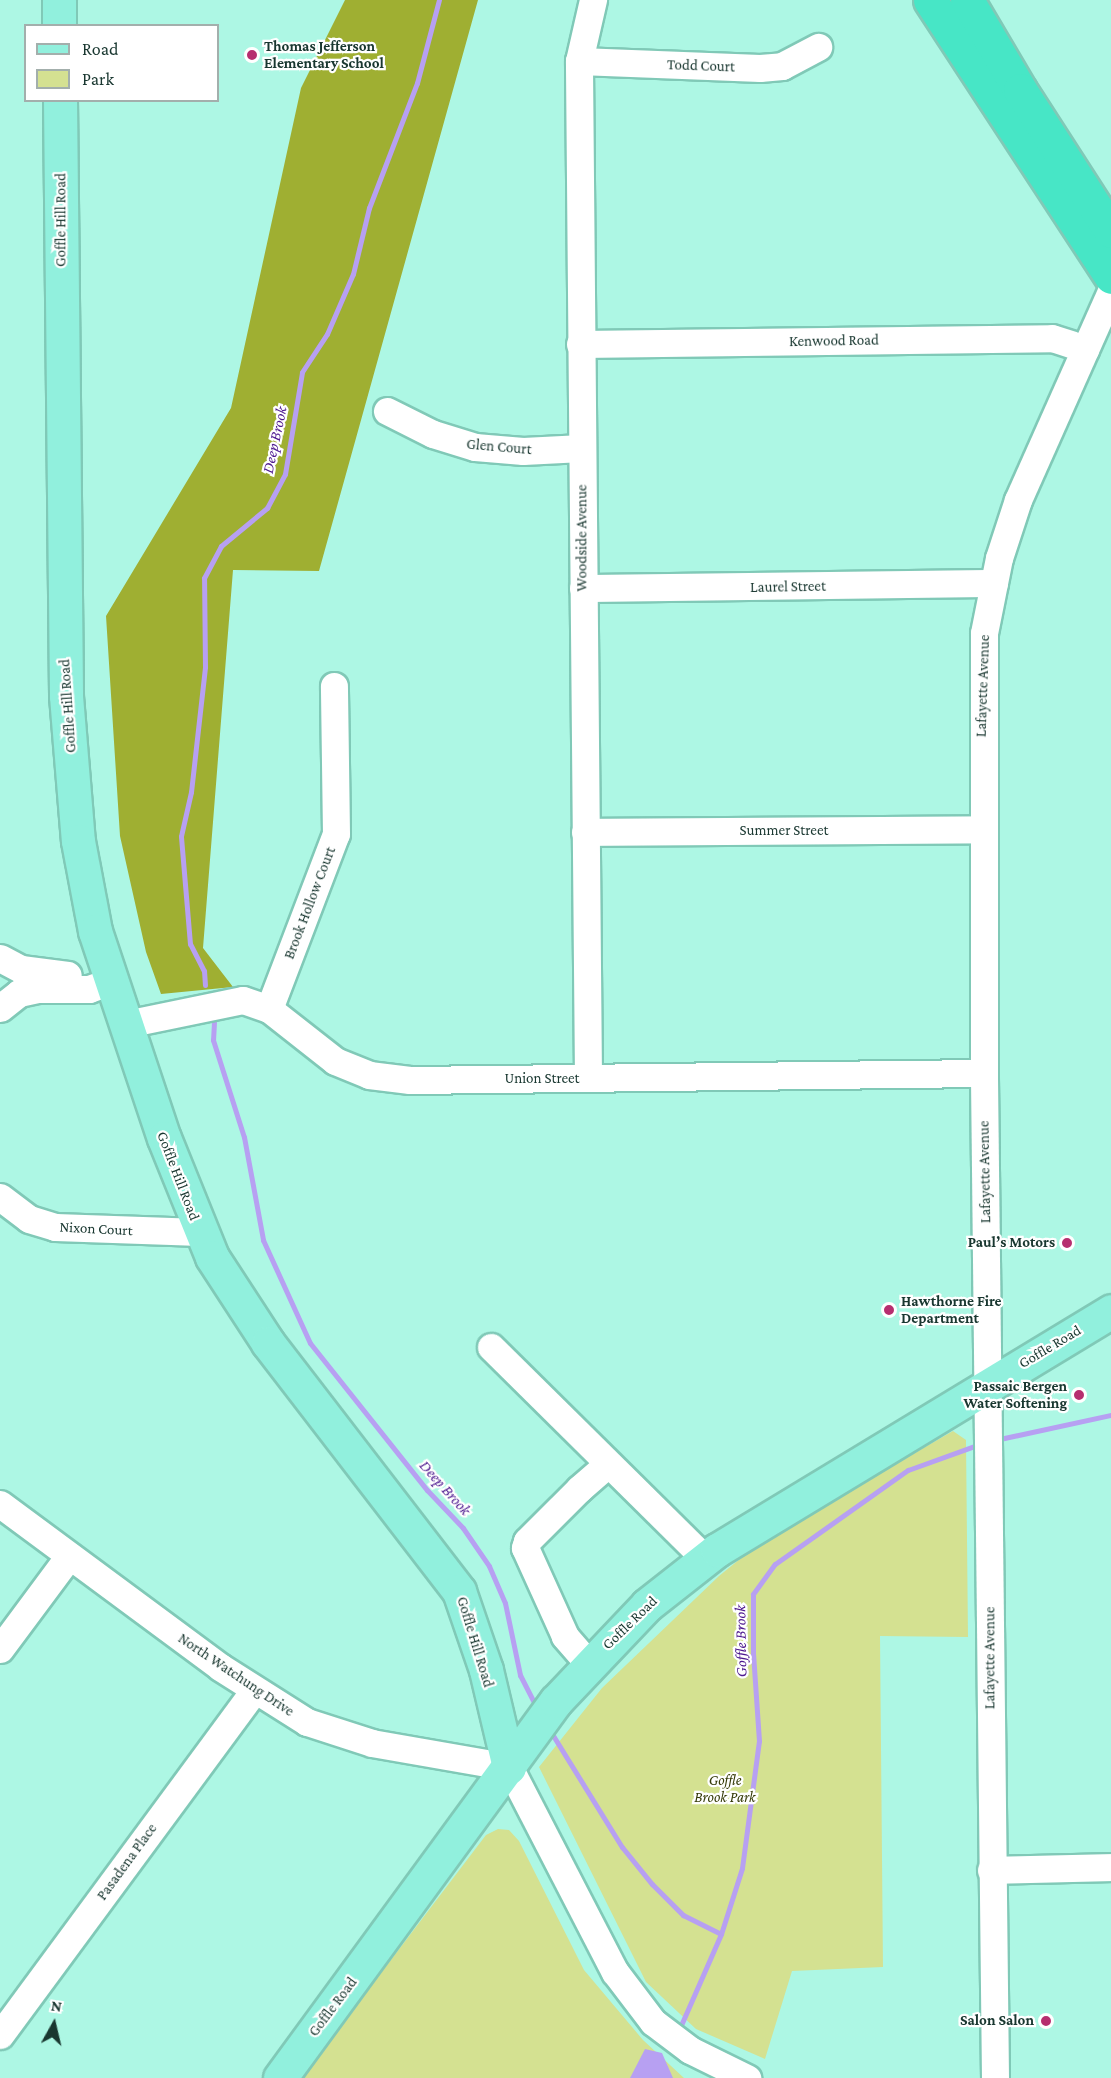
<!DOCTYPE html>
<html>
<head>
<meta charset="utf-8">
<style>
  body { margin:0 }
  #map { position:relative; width:1111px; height:2078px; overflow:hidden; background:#adf7e4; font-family:"Crimson Pro",serif }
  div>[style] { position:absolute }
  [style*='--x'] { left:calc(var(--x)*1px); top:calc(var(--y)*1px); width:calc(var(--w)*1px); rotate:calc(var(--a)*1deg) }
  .green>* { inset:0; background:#d4e191 }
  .forest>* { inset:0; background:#9faf32 }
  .water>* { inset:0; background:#b7a0f2 }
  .stream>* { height:5px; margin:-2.5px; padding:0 2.5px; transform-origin:2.5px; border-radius:2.5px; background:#b7a0f2 }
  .roads { filter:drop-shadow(2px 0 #80c9b7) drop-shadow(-2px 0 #80c9b7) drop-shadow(0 2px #80c9b7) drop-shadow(0 -2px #80c9b7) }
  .minor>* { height:27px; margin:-13.5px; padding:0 13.5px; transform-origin:13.5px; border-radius:13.5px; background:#fff }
  .major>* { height:33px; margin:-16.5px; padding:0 16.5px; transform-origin:16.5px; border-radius:16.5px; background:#91f0dd }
  .highway>* { height:33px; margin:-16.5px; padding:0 16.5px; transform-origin:16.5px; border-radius:16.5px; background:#47e6c6 }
  .dots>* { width:16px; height:16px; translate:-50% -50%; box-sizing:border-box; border:3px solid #fff; border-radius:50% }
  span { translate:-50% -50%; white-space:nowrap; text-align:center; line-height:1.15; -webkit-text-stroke:4.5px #fff; paint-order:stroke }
  .poi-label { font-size:15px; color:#193730; font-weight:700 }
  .left { translate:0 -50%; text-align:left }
  .right { translate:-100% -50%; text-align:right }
  .street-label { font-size:15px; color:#193730 }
  .park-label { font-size:15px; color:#343a07; font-style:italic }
  .water-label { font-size:16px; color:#4e1a90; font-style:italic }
  .legend { position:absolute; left:24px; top:24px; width:195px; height:78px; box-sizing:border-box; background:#fff; border:2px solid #a3afac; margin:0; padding:8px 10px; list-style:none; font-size:18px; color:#193730 }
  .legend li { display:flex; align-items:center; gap:12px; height:30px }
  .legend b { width:30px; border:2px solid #a3afac }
  .north { position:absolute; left:24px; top:1994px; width:60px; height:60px; -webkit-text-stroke:4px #fff; paint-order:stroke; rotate:8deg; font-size:16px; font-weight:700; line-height:24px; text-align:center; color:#193730 }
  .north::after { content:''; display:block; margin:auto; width:21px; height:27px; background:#193730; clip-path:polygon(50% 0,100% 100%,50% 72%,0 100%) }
</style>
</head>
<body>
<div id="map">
  <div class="green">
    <i style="clip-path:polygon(953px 1431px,966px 1440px,968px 1637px,880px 1636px,883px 1967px,792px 1971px,765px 2059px,696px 2029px,646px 1982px,539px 1767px,602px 1688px,719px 1576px,762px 1541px)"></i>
    <i style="clip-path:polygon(498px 1829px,509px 1830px,519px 1841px,584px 1970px,643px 2040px,684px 2078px,301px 2078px,486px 1835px)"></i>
  </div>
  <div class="forest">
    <i style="clip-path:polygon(345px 0,478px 0,319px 571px,233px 570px,203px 948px,233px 987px,161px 994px,146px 952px,120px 836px,106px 616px,231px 408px,301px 88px)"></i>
  </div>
  <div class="water">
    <i style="clip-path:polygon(645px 2049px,662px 2053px,673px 2078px,630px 2078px)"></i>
  </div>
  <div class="stream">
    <i style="--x:205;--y:985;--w:14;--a:-94"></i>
    <i style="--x:204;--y:971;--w:30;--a:-117"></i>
    <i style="--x:190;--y:944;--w:108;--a:-94.8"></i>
    <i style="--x:181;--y:836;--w:45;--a:-77.2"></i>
    <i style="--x:191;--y:792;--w:126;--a:-83.6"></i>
    <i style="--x:205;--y:667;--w:89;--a:-90.6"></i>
    <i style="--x:204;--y:578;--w:36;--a:-62"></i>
    <i style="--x:221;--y:546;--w:60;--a:-39.6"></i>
    <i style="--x:267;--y:508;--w:38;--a:-62"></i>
    <i style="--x:285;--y:474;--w:103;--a:-80.5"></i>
    <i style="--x:302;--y:372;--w:45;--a:-56.7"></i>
    <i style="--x:327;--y:334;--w:65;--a:-66.6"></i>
    <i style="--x:353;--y:274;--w:68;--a:-76.4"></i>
    <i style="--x:369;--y:208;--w:134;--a:-69"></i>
    <i style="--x:417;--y:83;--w:86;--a:-75.2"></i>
    <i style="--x:214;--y:1022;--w:18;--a:93"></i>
    <i style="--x:213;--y:1040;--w:102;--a:72.3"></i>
    <i style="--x:244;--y:1137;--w:105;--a:79.5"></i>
    <i style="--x:263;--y:1240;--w:113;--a:65.5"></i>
    <i style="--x:310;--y:1343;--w:188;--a:51.5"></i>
    <i style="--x:427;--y:1490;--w:52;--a:46.5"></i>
    <i style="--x:463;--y:1528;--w:46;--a:55.6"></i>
    <i style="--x:489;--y:1566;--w:40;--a:66.6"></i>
    <i style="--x:505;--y:1603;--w:74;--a:78.2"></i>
    <i style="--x:520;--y:1675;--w:37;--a:63"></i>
    <i style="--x:995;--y:1440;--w:119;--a:-12.2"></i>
    <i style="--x:549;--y:1729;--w:139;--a:58.3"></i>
    <i style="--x:622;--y:1847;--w:48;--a:51"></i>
    <i style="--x:652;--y:1884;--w:44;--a:45"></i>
    <i style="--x:683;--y:1915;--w:42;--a:26.6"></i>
    <i style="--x:678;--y:2032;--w:107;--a:-66.3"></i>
    <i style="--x:721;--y:1934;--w:69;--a:-72.3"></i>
    <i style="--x:742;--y:1868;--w:128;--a:-82.4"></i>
    <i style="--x:759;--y:1741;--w:87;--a:-93.9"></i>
    <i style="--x:753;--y:1654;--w:60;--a:-90"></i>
    <i style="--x:753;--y:1594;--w:37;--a:-54"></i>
    <i style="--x:775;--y:1564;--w:163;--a:-35.3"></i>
    <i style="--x:908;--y:1470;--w:77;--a:-19.9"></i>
  </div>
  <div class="roads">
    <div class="minor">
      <i style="--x:579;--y:61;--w:181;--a:2.2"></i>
      <i style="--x:760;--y:68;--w:22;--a:-5"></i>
      <i style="--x:782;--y:66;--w:41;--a:-27.8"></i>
      <i style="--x:580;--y:344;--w:472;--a:-0.7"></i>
      <i style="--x:1052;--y:338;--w:35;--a:18"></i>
      <i style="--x:387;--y:411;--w:51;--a:26.6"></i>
      <i style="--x:433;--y:434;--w:44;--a:17.2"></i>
      <i style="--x:475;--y:447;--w:48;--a:4.8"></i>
      <i style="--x:523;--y:451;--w:59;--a:-2.9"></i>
      <i style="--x:583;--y:588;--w:411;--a:-0.7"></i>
      <i style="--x:585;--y:832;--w:398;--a:-0.4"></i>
      <i style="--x:0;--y:958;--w:24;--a:28"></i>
      <i style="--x:21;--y:969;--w:47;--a:7.3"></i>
      <i style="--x:0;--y:1008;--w:24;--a:-38"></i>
      <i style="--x:19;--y:993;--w:19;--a:-12"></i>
      <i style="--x:38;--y:989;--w:51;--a:0"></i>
      <i style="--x:89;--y:989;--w:23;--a:-20"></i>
      <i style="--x:269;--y:1009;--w:187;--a:-69.1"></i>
      <i style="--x:336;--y:834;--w:148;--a:-90.8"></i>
      <i style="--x:126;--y:1024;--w:119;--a:-11.6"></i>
      <i style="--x:243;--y:1000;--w:28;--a:19"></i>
      <i style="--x:269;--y:1009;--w:84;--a:38.2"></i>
      <i style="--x:335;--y:1061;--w:37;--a:22"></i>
      <i style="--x:369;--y:1075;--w:41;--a:7"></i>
      <i style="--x:410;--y:1080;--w:574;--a:-0.7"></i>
      <i style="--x:588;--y:1078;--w:1017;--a:-90.51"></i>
      <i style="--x:579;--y:61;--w:63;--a:-77.1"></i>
      <i style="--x:0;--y:1197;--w:36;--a:37"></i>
      <i style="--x:29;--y:1219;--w:27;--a:17"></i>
      <i style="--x:55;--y:1227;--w:145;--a:2"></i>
      <i style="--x:491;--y:1347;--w:301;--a:44.7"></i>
      <i style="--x:0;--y:1504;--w:274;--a:36.5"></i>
      <i style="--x:220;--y:1667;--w:103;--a:32.3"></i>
      <i style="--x:307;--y:1722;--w:68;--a:17.9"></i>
      <i style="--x:372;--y:1743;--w:139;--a:9.9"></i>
      <i style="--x:509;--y:1767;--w:231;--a:62.7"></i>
      <i style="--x:615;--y:1972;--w:63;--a:52.8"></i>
      <i style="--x:653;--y:2022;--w:46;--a:37.1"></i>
      <i style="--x:690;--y:2050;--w:64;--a:26.2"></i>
      <i style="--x:0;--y:1649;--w:116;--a:-53.4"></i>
      <i style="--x:589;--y:1664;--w:37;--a:-131"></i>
      <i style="--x:565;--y:1636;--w:97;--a:-114.4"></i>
      <i style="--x:525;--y:1548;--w:7;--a:-74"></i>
      <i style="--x:527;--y:1541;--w:74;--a:-45"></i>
      <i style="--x:579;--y:1489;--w:38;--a:-41"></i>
      <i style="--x:991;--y:1870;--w:120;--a:-1.4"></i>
      <i style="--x:0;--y:2035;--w:428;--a:-53.6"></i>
      <i style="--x:995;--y:2078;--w:1005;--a:-90.63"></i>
      <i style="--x:984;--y:1073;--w:440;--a:-90"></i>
      <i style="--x:984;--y:633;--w:76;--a:-78.7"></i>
      <i style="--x:999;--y:558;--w:61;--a:-71.9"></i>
      <i style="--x:1018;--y:500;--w:229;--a:-66"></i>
    </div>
    <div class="major">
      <i style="--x:59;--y:0;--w:26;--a:90"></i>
      <i style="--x:60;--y:100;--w:596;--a:89.42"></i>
      <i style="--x:66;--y:696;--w:145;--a:85.3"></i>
      <i style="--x:78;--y:841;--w:92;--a:79.3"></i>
      <i style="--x:95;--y:931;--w:218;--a:71.6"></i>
      <i style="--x:164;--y:1138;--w:128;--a:68"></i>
      <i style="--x:212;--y:1257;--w:103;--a:56.9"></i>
      <i style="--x:268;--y:1343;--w:313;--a:52.4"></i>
      <i style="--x:459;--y:1591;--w:83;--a:71.1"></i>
      <i style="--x:486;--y:1670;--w:100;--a:76.7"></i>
      <i style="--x:280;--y:2078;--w:467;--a:-53.8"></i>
      <i style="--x:556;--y:1701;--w:132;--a:-46.5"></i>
      <i style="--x:647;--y:1605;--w:89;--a:-38.2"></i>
      <i style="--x:717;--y:1550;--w:461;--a:-31.2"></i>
    </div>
    <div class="highway">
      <i style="--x:930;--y:0;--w:331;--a:56.8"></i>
      <i style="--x:967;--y:0;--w:104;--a:59.5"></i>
      <i style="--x:1020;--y:90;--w:168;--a:57.2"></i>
    </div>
  </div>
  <div class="dots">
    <i style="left:252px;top:55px;background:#b62e6f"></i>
    <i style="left:1067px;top:1243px;background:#b62e6f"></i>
    <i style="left:889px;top:1310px;background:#b62e6f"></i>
    <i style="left:1079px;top:1395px;background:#b62e6f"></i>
    <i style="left:1046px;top:2021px;background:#b62e6f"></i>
  </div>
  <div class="poi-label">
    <span class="left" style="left:264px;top:55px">Thomas Jefferson<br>Elementary School</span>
    <span class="right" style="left:1055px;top:1243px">Paul’s Motors</span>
    <span class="left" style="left:901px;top:1310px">Hawthorne Fire<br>Department</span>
    <span class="right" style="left:1067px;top:1395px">Passaic Bergen<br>Water Softening</span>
    <span class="right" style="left:1034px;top:2021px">Salon Salon</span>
  </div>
  <div class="street-label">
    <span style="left:701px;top:66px;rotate:2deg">Todd Court</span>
    <span style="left:61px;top:220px;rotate:-90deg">Goffle Hill Road</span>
    <span style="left:834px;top:341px;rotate:-1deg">Kenwood Road</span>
    <span style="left:499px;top:447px;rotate:5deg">Glen Court</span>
    <span style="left:582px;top:538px;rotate:-90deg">Woodside Avenue</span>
    <span style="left:788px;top:587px;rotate:-1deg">Laurel Street</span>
    <span style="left:983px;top:686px;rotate:-88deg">Lafayette Avenue</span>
    <span style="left:68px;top:706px;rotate:-94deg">Goffle Hill Road</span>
    <span style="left:784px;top:831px">Summer Street</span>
    <span style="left:310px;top:903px;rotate:-69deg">Brook Hollow Court</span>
    <span style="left:542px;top:1079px">Union Street</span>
    <span style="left:985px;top:1172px;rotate:-91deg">Lafayette Avenue</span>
    <span style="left:178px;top:1176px;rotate:69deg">Goffle Hill Road</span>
    <span style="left:96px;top:1229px;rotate:3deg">Nixon Court</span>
    <span style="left:1050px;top:1347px;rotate:-31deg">Goffle Road</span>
    <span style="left:630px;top:1623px;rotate:-44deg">Goffle Road</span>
    <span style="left:475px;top:1642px;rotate:73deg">Goffle Hill Road</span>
    <span style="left:990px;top:1658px;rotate:-90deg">Lafayette Avenue</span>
    <span style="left:236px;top:1675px;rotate:34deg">North Watchung Drive</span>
    <span style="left:127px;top:1862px;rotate:-54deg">Pasadena Place</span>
    <span style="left:333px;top:2007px;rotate:-53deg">Goffle Road</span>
  </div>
  <div class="park-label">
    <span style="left:725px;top:1789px">Goffle<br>Brook Park</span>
  </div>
  <div class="water-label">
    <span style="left:275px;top:440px;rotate:-78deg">Deep Brook</span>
    <span style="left:445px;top:1488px;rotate:48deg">Deep Brook</span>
    <span style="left:741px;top:1641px;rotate:-91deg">Goffle Brook</span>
  </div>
  <ul class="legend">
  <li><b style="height:8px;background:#91f0dd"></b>Road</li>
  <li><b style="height:16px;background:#d4e191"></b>Park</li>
  </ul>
  <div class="north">N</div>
</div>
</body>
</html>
